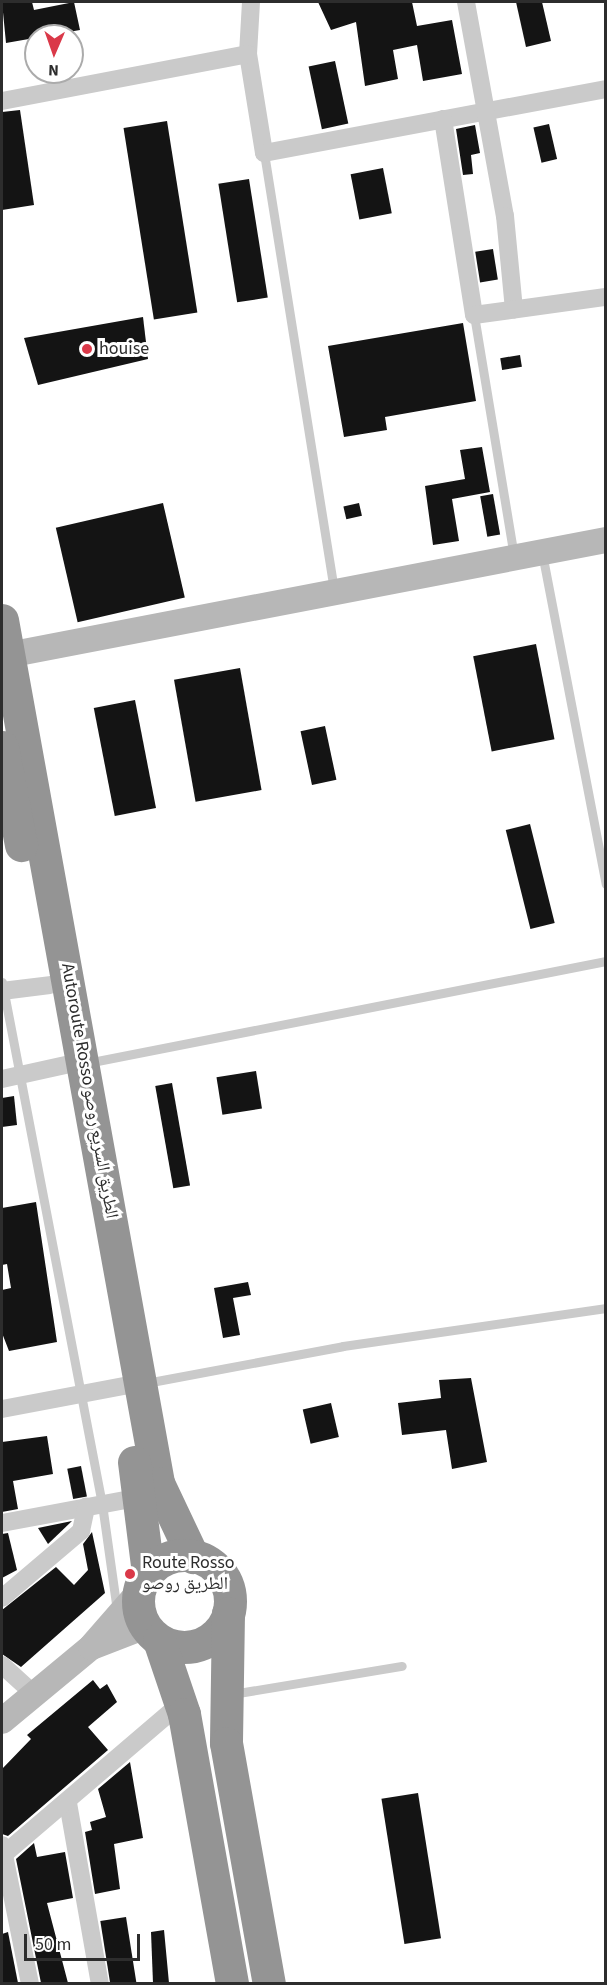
<!DOCTYPE html>
<html>
<head>
<meta charset="utf-8">
<style>
  body { margin:0 }
  #map { position:relative; width:607px; height:1985px; overflow:hidden; background:#fff; font-family:"Source Sans 3","Noto Naskh Arabic",sans-serif }
  div>[style] { position:absolute }
  [style*='--x'] { left:calc(var(--x)*1px); top:calc(var(--y)*1px); width:calc(var(--w)*1px); rotate:calc(var(--a)*1deg) }
  .building>* { inset:0; background:#141414; transform-origin:0 0 }
  .lane>* { height:9px; margin:-4.5px; padding:0 4.5px; transform-origin:4.5px; border-radius:4.5px; background:#cacaca }
  .street>* { height:18px; margin:-9px; padding:0 9px; transform-origin:9px; border-radius:9px; background:#cacaca }
  .secondary>* { height:26px; margin:-13px; padding:0 13px; transform-origin:13px; border-radius:13px; background:#b7b7b7 }
  .highway>* { height:33px; margin:-16.5px; padding:0 16.5px; transform-origin:16.5px; border-radius:16.5px; background:#949494 }
  .highway>.ring { margin:-16.5px; padding:0; box-sizing:content-box; background:none; border:33px solid #949494; border-radius:50% }
  .dots>* { width:16px; height:16px; translate:-50% -50%; box-sizing:border-box; border:3px solid #fff; border-radius:50% }
  span { translate:-50% -50%; white-space:nowrap; text-align:center; line-height:1.15; -webkit-text-stroke:6px #fff; paint-order:stroke }
  .poi-label { font-size:18px; color:#2d2d2d }
  .left { translate:0 -50%; text-align:left }
  .street-label { font-size:18px; color:#2d2d2d }
  .frame { position:absolute; inset:0; border:3px solid #2d2d2d; pointer-events:none }
  .north { position:absolute; left:24px; top:24px; width:60px; height:60px; box-sizing:border-box; background:#fff; border:2px solid #ababab; border-radius:50%; rotate:182deg; font-size:16px; font-weight:700; line-height:24px; text-align:center; color:#2d2d2d }
  .north::after { content:''; display:block; margin:auto; width:21px; height:27px; background:#da3949; clip-path:polygon(50% 0,100% 100%,50% 72%,0 100%) }
  .scale { position:absolute; left:24px; top:1934px; width:116px; height:27px; box-sizing:border-box; border:3px solid #2d2d2d; border-top:0; padding-left:8px; font-size:18px; line-height:21px; white-space:nowrap; color:#2d2d2d; -webkit-text-stroke:4px #fff; paint-order:stroke }
</style>
</head>
<body>
<div id="map">
  <div class="building">
    <i style="clip-path:polygon(2px 2px,32px 2px,34px 10px,74px 2px,80px 30px,6px 43px)"></i>
    <i style="clip-path:polygon(318px 2px,412px 2px,417px 26px,452px 20px,462px 74px,423px 81px,417px 45px,393px 50px,398px 79px,365px 86px,356px 22px,331px 30px)"></i>
    <i style="clip-path:polygon(516px 2px,542px 2px,551px 41px,526px 47px)"></i>
    <i style="left:335px;top:61px;width:64px;height:27px;rotate:78deg"></i>
    <i style="clip-path:polygon(20px 110px,34px 205px,2px 210px,2px 112px)"></i>
    <i style="left:167px;top:121px;width:194px;height:44px;rotate:81deg"></i>
    <i style="left:549px;top:124px;width:36px;height:16px;rotate:77deg"></i>
    <i style="clip-path:polygon(475px 125px,480px 153px,471px 155px,473px 174px,463px 175px,456px 129px)"></i>
    <i style="left:383px;top:168px;width:46px;height:33px;rotate:79deg"></i>
    <i style="left:249px;top:179px;width:120px;height:31px;rotate:81deg"></i>
    <i style="left:493px;top:249px;width:31px;height:18px;rotate:81deg"></i>
    <i style="clip-path:polygon(143px 317px,148px 359px,38px 385px,24px 338px)"></i>
    <i style="clip-path:polygon(463px 323px,476px 401px,385px 417px,387px 430px,344px 437px,328px 346px)"></i>
    <i style="left:520px;top:355px;width:12px;height:20px;rotate:81deg"></i>
    <i style="clip-path:polygon(482px 447px,490px 492px,452px 499px,459px 541px,433px 545px,425px 486px,465px 479px,460px 450px)"></i>
    <i style="left:493px;top:494px;width:41px;height:13px;rotate:80deg"></i>
    <i style="left:163px;top:503px;width:97px;height:110px;rotate:77deg"></i>
    <i style="left:359px;top:503px;width:13px;height:16px;rotate:77deg"></i>
    <i style="left:536px;top:644px;width:97px;height:64px;rotate:79deg"></i>
    <i style="left:240px;top:668px;width:124px;height:67px;rotate:80deg"></i>
    <i style="left:135px;top:700px;width:110px;height:42px;rotate:79deg"></i>
    <i style="left:325px;top:726px;width:55px;height:25px;rotate:78deg"></i>
    <i style="left:530px;top:824px;width:102px;height:25px;rotate:76deg"></i>
    <i style="left:256px;top:1071px;width:38px;height:40px;rotate:81deg"></i>
    <i style="left:172px;top:1083px;width:104px;height:17px;rotate:80deg"></i>
    <i style="clip-path:polygon(14px 1096px,17px 1125px,2px 1127px,2px 1098px)"></i>
    <i style="clip-path:polygon(36px 1202px,57px 1342px,9px 1351px,2px 1333px,2px 1290px,11px 1288px,7px 1264px,2px 1265px,2px 1208px)"></i>
    <i style="clip-path:polygon(248px 1282px,251px 1295px,233px 1298px,240px 1335px,223px 1338px,214px 1288px)"></i>
    <i style="clip-path:polygon(471px 1378px,487px 1462px,452px 1469px,446px 1430px,402px 1435px,398px 1403px,441px 1398px,439px 1380px)"></i>
    <i style="left:331px;top:1403px;width:35px;height:29px;rotate:77deg"></i>
    <i style="clip-path:polygon(47px 1436px,53px 1474px,13px 1481px,18px 1509px,2px 1512px,2px 1442px)"></i>
    <i style="left:81px;top:1466px;width:31px;height:14px;rotate:79deg"></i>
    <i style="clip-path:polygon(72px 1521px,48px 1544px,38px 1528px)"></i>
    <i style="clip-path:polygon(92px 1532px,105px 1593px,21px 1667px,2px 1654px,2px 1610px,56px 1567px,74px 1585px,88px 1570px,83px 1544px)"></i>
    <i style="clip-path:polygon(8px 1533px,17px 1570px,2px 1578px,2px 1534px)"></i>
    <i style="clip-path:polygon(93px 1680px,100px 1689px,107px 1684px,117px 1702px,88px 1727px,108px 1750px,8px 1836px,2px 1834px,2px 1769px,31px 1739px,27px 1735px)"></i>
    <i style="clip-path:polygon(130px 1762px,143px 1838px,114px 1844px,120px 1889px,95px 1894px,85px 1832px,92px 1830px,90px 1822px,106px 1817px,98px 1789px)"></i>
    <i style="left:418px;top:1793px;width:147px;height:37px;rotate:81deg"></i>
    <i style="clip-path:polygon(34px 1843px,37px 1857px,65px 1852px,73px 1898px,47px 1903px,68px 1983px,41px 1983px,16px 1859px)"></i>
    <i style="left:126px;top:1917px;width:67px;height:26px;rotate:81deg"></i>
    <i style="clip-path:polygon(164px 1930px,169px 1983px,153px 1983px,151px 1932px)"></i>
    <i style="clip-path:polygon(8px 1932px,18px 1983px,2px 1983px,2px 1934px)"></i>
  </div>
  <div class="lane">
    <i style="--x:264;--y:153;--w:443;--a:80.9"></i>
    <i style="--x:474;--y:315;--w:244;--a:80.6"></i>
    <i style="--x:542;--y:553;--w:337;--a:79.1"></i>
    <i style="--x:2;--y:982;--w:531;--a:79.16"></i>
    <i style="--x:102;--y:1504;--w:108;--a:82"></i>
    <i style="--x:87;--y:1063;--w:529;--a:-11.12"></i>
    <i style="--x:146;--y:1383;--w:200;--a:-10.6"></i>
    <i style="--x:343;--y:1346;--w:266;--a:-8.2"></i>
    <i style="--x:232;--y:1694;--w:172;--a:-9.4"></i>
  </div>
  <div class="street">
    <i style="--x:251;--y:2;--w:52;--a:93.3"></i>
    <i style="--x:248;--y:54;--w:100;--a:80.8"></i>
    <i style="--x:264;--y:153;--w:348;--a:-10.6"></i>
    <i style="--x:466;--y:2;--w:218;--a:79.7"></i>
    <i style="--x:505;--y:216;--w:94;--a:84.5"></i>
    <i style="--x:2;--y:101;--w:250;--a:-10.8"></i>
    <i style="--x:443;--y:119;--w:198;--a:81"></i>
    <i style="--x:474;--y:315;--w:133;--a:-7.8"></i>
    <i style="--x:2;--y:991;--w:48;--a:-7.1"></i>
    <i style="--x:2;--y:1079;--w:65;--a:-12.5"></i>
    <i style="--x:2;--y:1409;--w:140;--a:-10.7"></i>
    <i style="--x:2;--y:1523;--w:141;--a:-10.6"></i>
    <i style="--x:2;--y:1598;--w:104;--a:-40.3"></i>
    <i style="--x:81;--y:1531;--w:25;--a:-78"></i>
    <i style="--x:2;--y:1665;--w:43;--a:42.2"></i>
    <i style="--x:68;--y:1803;--w:184;--a:80"></i>
    <i style="--x:2;--y:1845;--w:142;--a:78.6"></i>
    <i style="--x:2;--y:1856;--w:235;--a:-40.5"></i>
  </div>
  <div class="secondary">
    <i style="--x:8;--y:655;--w:609;--a:-10.89"></i>
    <i style="--x:94;--y:1646;--w:56;--a:-21"></i>
    <i style="--x:2;--y:1721;--w:116;--a:-39.7"></i>
    <i style="--x:91;--y:1647;--w:73;--a:-48.9"></i>
  </div>
  <div class="highway">
    <i style="--x:2;--y:620;--w:877;--a:79.75"></i>
    <i style="--x:158;--y:1483;--w:82;--a:64.7"></i>
    <i style="--x:2;--y:747;--w:100;--a:79"></i>
    <i style="--x:134;--y:1462;--w:112;--a:82.8"></i>
    <i class="ring" style="left:138px;top:1555px;width:59px;height:59px"></i>
    <i style="--x:228;--y:1613;--w:130;--a:90.9"></i>
    <i style="--x:226;--y:1743;--w:245;--a:79.9"></i>
    <i style="--x:159;--y:1640;--w:78;--a:71.3"></i>
    <i style="--x:184;--y:1714;--w:274;--a:79.9"></i>
  </div>
  <div class="dots">
    <i style="left:87px;top:349px;background:#da3949"></i>
    <i style="left:130px;top:1574px;background:#da3949"></i>
  </div>
  <div class="poi-label">
    <span class="left" style="left:99px;top:349px">houise</span>
    <span class="left" style="left:142px;top:1574px">Route Rosso<br>الطريق روصو</span>
  </div>
  <div class="street-label">
    <span style="left:89px;top:1091px;rotate:80deg">Autoroute Rosso الطريق السريع روصو</span>
  </div>
  <div class="frame"></div>
  <div class="north">N</div>
  <div class="scale">50 m</div>
</div>
</body>
</html>
